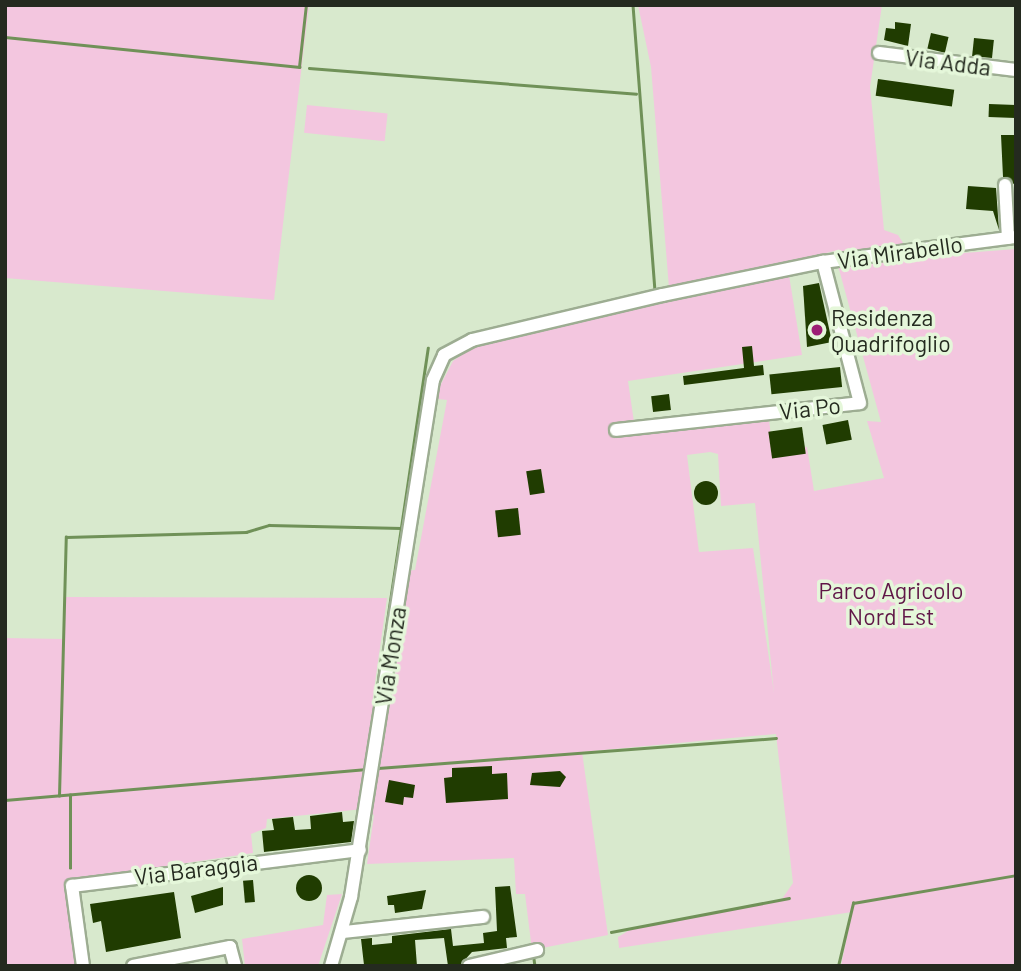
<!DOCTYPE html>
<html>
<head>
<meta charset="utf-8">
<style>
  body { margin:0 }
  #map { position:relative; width:1021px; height:971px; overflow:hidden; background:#d8e9cd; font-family:Barlow,sans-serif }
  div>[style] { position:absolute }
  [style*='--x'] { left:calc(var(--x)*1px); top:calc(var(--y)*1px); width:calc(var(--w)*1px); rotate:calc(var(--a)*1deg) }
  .green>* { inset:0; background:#f3c6df; transform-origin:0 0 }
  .stream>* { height:2.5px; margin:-1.25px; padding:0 1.25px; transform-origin:1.25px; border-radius:1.25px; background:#709158 }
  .building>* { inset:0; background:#203c01; transform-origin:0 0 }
  .round { border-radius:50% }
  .roads { filter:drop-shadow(2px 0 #9dad92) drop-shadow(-2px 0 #9dad92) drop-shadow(0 2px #9dad92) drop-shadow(0 -2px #9dad92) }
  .minor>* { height:12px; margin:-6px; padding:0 6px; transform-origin:6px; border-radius:6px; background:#fff }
  .dots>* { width:19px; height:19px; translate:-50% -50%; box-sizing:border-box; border:4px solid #e5f7da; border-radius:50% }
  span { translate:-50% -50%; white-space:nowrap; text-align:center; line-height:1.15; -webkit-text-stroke:7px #e5f7da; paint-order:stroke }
  .street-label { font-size:23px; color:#242a1f }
  .poi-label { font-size:23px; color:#242a1f }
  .left { translate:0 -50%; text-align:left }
  .park-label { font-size:23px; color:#601647 }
  .frame { position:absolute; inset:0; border:7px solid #242a1f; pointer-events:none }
</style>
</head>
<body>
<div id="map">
  <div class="green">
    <i style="clip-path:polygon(5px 5px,309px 5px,274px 300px,5px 278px)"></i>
    <i style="clip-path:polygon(evenodd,638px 5px,882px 5px,870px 87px,884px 230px,898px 235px,912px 257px,1016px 249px,1016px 966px,841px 966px,852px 912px,619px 948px,618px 937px,633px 928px,782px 899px,793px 883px,776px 734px,582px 752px,608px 935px,532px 950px,525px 894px,516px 894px,514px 858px,367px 864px,374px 815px,363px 809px,267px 819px,266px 828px,251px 834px,253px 853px,66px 881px,80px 966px,5px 966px,5px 638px,63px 639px,66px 597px,387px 598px,372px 704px,379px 704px,405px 571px,415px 570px,447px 400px,438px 399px,440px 386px,453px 361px,476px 345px,670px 300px,651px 67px,638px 5px,834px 251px,881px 422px,867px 421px,884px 478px,814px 491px,807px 447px,773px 452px,768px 412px,635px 429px,628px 381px,802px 355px,787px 263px,834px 251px,638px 5px,710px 452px,718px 454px,721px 506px,755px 503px,774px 693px,753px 548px,699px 552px,687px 455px,710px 452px)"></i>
    <i style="left:307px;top:105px;width:81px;height:28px;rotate:6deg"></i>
    <i style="clip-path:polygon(342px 894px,318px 966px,245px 966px,242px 939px,323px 925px,327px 895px)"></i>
  </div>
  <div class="stream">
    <i style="--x:633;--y:5;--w:286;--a:85.6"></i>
    <i style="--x:5;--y:37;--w:296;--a:5.8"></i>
    <i style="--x:299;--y:67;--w:62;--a:-83.6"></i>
    <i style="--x:309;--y:68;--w:328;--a:4.5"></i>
    <i style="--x:384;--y:641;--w:296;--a:-81.5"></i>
    <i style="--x:372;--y:727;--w:71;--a:-82.7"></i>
    <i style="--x:378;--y:768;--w:399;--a:-4.3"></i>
    <i style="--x:59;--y:796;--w:259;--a:-88.5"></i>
    <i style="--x:66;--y:537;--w:180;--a:-1.6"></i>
    <i style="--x:246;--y:532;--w:24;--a:-17"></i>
    <i style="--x:269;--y:525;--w:132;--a:1.3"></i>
    <i style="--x:5;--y:800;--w:363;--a:-4.9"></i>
    <i style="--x:70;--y:868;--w:73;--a:-90"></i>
    <i style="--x:611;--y:932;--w:181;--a:-10.8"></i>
    <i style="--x:534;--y:959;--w:7;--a:82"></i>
    <i style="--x:838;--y:966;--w:65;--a:-76.6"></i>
    <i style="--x:853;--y:903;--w:165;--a:-9.7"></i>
  </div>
  <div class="building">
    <i style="clip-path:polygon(895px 22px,911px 24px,908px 46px,884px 40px,886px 28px,895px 29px)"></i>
    <i style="left:931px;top:33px;width:18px;height:16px;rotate:13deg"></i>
    <i style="left:974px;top:38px;width:20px;height:18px;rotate:6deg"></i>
    <i style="left:878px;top:79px;width:77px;height:17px;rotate:8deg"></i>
    <i style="left:989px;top:104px;width:27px;height:13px;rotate:2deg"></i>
    <i style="clip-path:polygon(1001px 135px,1016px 135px,1016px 219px,1014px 184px,1003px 177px)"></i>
    <i style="clip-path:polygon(968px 186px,996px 188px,999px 230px,993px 211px,966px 209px)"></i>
    <i style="clip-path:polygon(819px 283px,832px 342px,807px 347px,803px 286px)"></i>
    <i style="clip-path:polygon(752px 346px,754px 366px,763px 365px,764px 375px,684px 385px,683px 376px,744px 368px,742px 347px)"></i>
    <i style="left:840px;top:367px;width:20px;height:71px;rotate:84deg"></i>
    <i style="left:669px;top:394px;width:16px;height:18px;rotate:83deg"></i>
    <i style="left:848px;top:420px;width:20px;height:26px;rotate:79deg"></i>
    <i style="left:802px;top:427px;width:27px;height:34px;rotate:82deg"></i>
    <i style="left:541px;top:469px;width:24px;height:15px;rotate:81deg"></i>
    <i class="round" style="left:694px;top:481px;width:24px;height:24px"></i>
    <i style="left:518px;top:508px;width:27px;height:23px;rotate:84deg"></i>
    <i style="clip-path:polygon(492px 766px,492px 774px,507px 773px,508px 799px,446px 803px,444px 778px,452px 777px,452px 768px)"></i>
    <i style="clip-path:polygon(560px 771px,566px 777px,560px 787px,530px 785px,532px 773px)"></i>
    <i style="clip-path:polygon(389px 780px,415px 785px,413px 798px,404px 797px,403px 805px,385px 802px)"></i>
    <i style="clip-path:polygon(342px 812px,343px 822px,354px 821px,351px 842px,264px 852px,262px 831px,274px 830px,272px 819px,293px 817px,295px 830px,311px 829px,310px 816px)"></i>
    <i class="round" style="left:296px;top:875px;width:26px;height:26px"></i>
    <i style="left:253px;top:880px;width:22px;height:10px;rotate:85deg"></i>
    <i style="clip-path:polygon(510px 886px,517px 937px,506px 938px,507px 948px,472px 952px,460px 965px,448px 966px,444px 938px,415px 940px,417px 966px,364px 965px,361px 939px,372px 938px,372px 945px,392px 943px,392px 936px,451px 929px,453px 946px,484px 943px,483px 933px,497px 931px,495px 887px)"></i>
    <i style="clip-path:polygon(223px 887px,223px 905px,195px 913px,191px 896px)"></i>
    <i style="clip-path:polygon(426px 890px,422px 909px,395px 913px,394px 905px,388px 905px,387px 896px)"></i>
    <i style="clip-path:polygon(174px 892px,181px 938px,106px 952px,101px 921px,93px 923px,90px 904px)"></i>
  </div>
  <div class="roads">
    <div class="minor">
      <i style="--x:879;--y:53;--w:138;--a:7.1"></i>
      <i style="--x:1005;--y:185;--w:53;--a:86.8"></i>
      <i style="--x:616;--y:430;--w:245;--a:-6.3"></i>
      <i style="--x:860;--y:403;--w:146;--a:-104.7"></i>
      <i style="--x:344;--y:932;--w:140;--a:-6.2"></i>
      <i style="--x:83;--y:966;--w:81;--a:-97.8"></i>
      <i style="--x:72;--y:886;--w:290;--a:-7.1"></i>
      <i style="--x:133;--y:966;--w:99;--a:-11.1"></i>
      <i style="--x:230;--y:947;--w:20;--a:75"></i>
      <i style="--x:331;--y:966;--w:72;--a:-73.8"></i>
      <i style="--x:351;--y:897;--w:523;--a:-80.99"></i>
      <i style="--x:433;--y:380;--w:27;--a:-66"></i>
      <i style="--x:444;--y:355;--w:32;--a:-28"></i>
      <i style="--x:472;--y:340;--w:196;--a:-13.3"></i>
      <i style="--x:663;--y:295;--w:163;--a:-11.7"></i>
      <i style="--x:823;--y:262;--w:195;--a:-7.4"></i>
      <i style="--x:469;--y:966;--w:70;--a:-13.2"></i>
    </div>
  </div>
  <div class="dots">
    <i style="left:817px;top:330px;background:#9c1e74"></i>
  </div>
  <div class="street-label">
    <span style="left:948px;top:62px;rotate:7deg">Via Adda</span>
    <span style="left:900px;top:252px;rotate:-8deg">Via Mirabello</span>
    <span style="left:810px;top:408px;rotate:-6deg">Via Po</span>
    <span style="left:390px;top:656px;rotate:-81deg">Via Monza</span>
    <span style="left:196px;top:869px;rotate:-7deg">Via Baraggia</span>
  </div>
  <div class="poi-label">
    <span class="left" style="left:831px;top:330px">Residenza<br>Quadrifoglio</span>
  </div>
  <div class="park-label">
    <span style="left:891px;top:603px">Parco Agricolo<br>Nord Est</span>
  </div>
  <div class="frame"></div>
</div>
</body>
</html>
